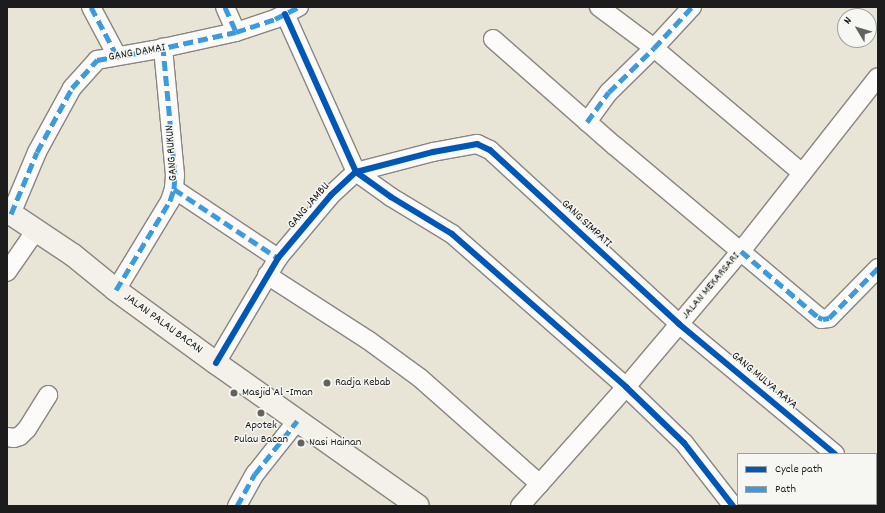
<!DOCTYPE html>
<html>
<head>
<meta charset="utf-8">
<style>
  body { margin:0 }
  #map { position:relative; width:885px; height:513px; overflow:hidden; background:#e8e4d6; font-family:Dekko,sans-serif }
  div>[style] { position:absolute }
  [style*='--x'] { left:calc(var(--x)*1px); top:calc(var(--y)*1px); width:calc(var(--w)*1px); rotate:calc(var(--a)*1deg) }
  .roads { filter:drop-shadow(1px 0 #888680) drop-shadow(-1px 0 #888680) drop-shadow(0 1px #888680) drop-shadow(0 -1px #888680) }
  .street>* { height:18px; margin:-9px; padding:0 9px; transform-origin:9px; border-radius:9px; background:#fcfbf9 }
  .secondary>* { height:22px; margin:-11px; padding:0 11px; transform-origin:11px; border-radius:11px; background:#f4f1ea }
  .quiet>* { height:5px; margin-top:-2.5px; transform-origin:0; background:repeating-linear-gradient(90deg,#3c9bdf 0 10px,transparent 0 15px) }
  .cycleway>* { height:6px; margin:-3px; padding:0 3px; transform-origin:3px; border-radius:3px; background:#0057b8 }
  .dots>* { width:11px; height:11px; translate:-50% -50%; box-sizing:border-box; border:2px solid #f6f6f2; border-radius:50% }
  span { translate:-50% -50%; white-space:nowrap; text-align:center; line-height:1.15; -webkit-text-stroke:3px #f6f6f2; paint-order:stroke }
  .street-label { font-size:12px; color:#1c1c1c }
  .poi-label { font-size:12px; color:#1c1c1c }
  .left { translate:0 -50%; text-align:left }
  .frame { position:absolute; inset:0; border:8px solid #1c1c1c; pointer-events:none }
  .legend { position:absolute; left:737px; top:453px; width:140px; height:52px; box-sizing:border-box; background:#f6f6f2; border:1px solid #9f9f9c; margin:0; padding:5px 7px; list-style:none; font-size:12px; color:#1c1c1c }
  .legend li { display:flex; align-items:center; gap:8px; height:20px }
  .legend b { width:20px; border:1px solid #9f9f9c }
  .north { position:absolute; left:837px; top:8px; width:40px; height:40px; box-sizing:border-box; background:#f6f6f2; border:1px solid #9f9f9c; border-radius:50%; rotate:308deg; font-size:11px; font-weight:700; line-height:16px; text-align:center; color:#1c1c1c }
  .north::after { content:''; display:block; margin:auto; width:14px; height:18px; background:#63625d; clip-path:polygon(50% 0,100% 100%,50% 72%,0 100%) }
</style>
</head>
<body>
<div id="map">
  <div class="roads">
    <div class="street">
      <i style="--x:91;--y:7;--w:55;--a:62"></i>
      <i style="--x:225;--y:7;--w:27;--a:66"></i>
      <i style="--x:599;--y:7;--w:69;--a:36.7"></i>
      <i style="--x:654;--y:48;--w:194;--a:40.2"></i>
      <i style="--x:285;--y:14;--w:173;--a:65.8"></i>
      <i style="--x:356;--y:172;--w:43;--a:35.5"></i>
      <i style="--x:391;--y:197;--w:71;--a:31.2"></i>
      <i style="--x:452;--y:234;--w:232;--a:41.3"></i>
      <i style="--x:626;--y:387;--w:81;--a:44"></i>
      <i style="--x:684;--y:443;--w:80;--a:52.1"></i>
      <i style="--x:493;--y:39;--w:162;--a:41.3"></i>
      <i style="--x:615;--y:146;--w:269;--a:40"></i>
      <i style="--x:821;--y:319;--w:8;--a:-7"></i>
      <i style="--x:829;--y:318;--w:70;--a:-45.6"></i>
      <i style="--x:587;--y:122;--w:37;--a:-54"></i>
      <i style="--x:609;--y:92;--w:63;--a:-44.4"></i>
      <i style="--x:654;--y:48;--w:56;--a:-47.2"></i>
      <i style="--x:174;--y:189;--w:125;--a:33.6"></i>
      <i style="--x:11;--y:214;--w:67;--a:-67.2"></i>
      <i style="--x:37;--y:152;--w:73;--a:-61.3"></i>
      <i style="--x:72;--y:88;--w:38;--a:-48"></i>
      <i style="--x:97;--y:60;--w:58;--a:-10"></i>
      <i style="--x:154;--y:50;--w:84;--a:-12.4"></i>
      <i style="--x:236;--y:32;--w:41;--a:-18.4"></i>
      <i style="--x:275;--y:19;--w:27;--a:-27"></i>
      <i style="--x:7;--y:272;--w:51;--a:-55.4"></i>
      <i style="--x:267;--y:275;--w:120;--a:32.8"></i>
      <i style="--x:368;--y:340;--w:64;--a:36.2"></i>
      <i style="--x:420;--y:378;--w:160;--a:41.5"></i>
      <i style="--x:116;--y:290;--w:104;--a:-58.8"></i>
      <i style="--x:170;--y:201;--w:13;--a:-72"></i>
      <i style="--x:174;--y:189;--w:14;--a:-86"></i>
      <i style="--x:175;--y:175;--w:128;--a:-95.4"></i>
      <i style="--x:216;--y:363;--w:122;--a:-59.4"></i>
      <i style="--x:278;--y:258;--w:82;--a:-49.9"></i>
      <i style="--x:331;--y:195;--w:34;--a:-43"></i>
      <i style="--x:356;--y:172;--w:80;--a:-14.6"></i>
      <i style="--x:433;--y:152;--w:45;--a:-10.3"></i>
      <i style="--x:477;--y:144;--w:14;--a:25"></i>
      <i style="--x:490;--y:150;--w:257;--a:42.6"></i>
      <i style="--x:679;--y:324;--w:203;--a:39.8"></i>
      <i style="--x:7;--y:437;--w:7;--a:8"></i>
      <i style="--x:14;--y:438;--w:6;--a:-18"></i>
      <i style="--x:20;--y:436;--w:10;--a:-45"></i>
      <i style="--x:27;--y:429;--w:40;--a:-58"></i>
      <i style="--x:876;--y:488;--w:3;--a:45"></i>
      <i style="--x:237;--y:506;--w:37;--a:-61"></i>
      <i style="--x:255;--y:474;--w:68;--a:-51.6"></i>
      <i style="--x:520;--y:506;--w:159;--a:-48.3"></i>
      <i style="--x:626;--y:387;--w:178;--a:-49.8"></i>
      <i style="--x:741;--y:251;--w:221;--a:-51.8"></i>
    </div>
    <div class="secondary">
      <i style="--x:7;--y:211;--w:79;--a:33.7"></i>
      <i style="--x:73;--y:255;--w:55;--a:39.1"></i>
      <i style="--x:116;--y:290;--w:124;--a:36.1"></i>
      <i style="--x:216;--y:363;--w:247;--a:35.3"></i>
    </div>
  </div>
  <div class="quiet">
    <i style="--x:91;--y:7;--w:55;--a:62"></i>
    <i style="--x:225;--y:7;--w:27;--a:66"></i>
    <i style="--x:587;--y:122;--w:37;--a:-54"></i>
    <i style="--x:609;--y:92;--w:63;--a:-44.4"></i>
    <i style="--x:654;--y:48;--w:56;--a:-47.2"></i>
    <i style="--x:174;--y:189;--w:125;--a:33.6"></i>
    <i style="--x:11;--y:214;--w:67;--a:-67.2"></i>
    <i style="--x:37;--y:152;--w:73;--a:-61.3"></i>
    <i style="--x:72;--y:88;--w:38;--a:-48"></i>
    <i style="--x:97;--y:60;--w:58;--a:-10"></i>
    <i style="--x:154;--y:50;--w:84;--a:-12.4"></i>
    <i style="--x:236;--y:32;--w:41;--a:-18.4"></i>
    <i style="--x:275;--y:19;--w:27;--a:-27"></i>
    <i style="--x:741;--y:251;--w:101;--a:40.6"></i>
    <i style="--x:818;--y:317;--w:5;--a:22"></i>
    <i style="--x:823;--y:319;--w:6;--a:-9"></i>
    <i style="--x:829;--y:318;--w:70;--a:-45.6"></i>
    <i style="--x:116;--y:290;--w:104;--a:-58.8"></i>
    <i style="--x:170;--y:201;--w:13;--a:-72"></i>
    <i style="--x:174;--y:189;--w:14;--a:-86"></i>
    <i style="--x:175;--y:175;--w:128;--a:-95.4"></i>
    <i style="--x:876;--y:488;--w:3;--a:45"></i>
    <i style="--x:237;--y:506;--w:37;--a:-61"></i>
    <i style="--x:255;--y:474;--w:68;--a:-51.6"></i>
  </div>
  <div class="cycleway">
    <i style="--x:285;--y:14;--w:173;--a:65.8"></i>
    <i style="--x:356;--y:172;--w:43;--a:35.5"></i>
    <i style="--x:391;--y:197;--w:71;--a:31.2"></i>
    <i style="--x:452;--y:234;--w:232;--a:41.3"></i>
    <i style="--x:626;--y:387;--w:81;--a:44"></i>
    <i style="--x:684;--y:443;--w:80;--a:52.1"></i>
    <i style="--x:216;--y:363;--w:122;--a:-59.4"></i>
    <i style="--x:278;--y:258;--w:82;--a:-49.9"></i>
    <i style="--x:331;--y:195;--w:34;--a:-43"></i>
    <i style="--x:356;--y:172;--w:80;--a:-14.6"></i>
    <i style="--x:433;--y:152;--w:45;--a:-10.3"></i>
    <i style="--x:477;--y:144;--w:14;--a:25"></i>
    <i style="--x:490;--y:150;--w:257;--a:42.6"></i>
    <i style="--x:679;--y:324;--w:203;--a:39.8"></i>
  </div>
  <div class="dots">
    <i style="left:327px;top:383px;background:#63625d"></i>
    <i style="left:234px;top:393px;background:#63625d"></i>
    <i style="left:261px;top:413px;background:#63625d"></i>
    <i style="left:301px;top:443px;background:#63625d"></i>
  </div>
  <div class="street-label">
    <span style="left:137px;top:53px;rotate:-10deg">GANG DAMAI</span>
    <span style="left:172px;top:153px;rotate:-94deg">GANG RUKUN</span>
    <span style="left:309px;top:206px;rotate:-49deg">GANG JAMBU</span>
    <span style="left:586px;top:224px;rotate:43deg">GANG SIMPATI</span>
    <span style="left:711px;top:286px;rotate:-50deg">JALAN MEKARSARI</span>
    <span style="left:163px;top:324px;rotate:36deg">JALAN PALAU BACAN</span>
    <span style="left:764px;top:381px;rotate:40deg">GANG MULYA RAYA</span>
  </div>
  <div class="poi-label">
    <span class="left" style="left:335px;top:383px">Radja Kebab</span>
    <span class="left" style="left:242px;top:393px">Masjid Al -Iman</span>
    <span style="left:261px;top:433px">Apotek<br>Pulau Bacan</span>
    <span class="left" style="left:309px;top:443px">Nasi Hainan</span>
  </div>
  <div class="frame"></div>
  <ul class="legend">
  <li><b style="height:5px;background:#0057b8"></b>Cycle path</li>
  <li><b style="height:5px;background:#3c9bdf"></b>Path</li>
  </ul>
  <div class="north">N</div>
</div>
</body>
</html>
